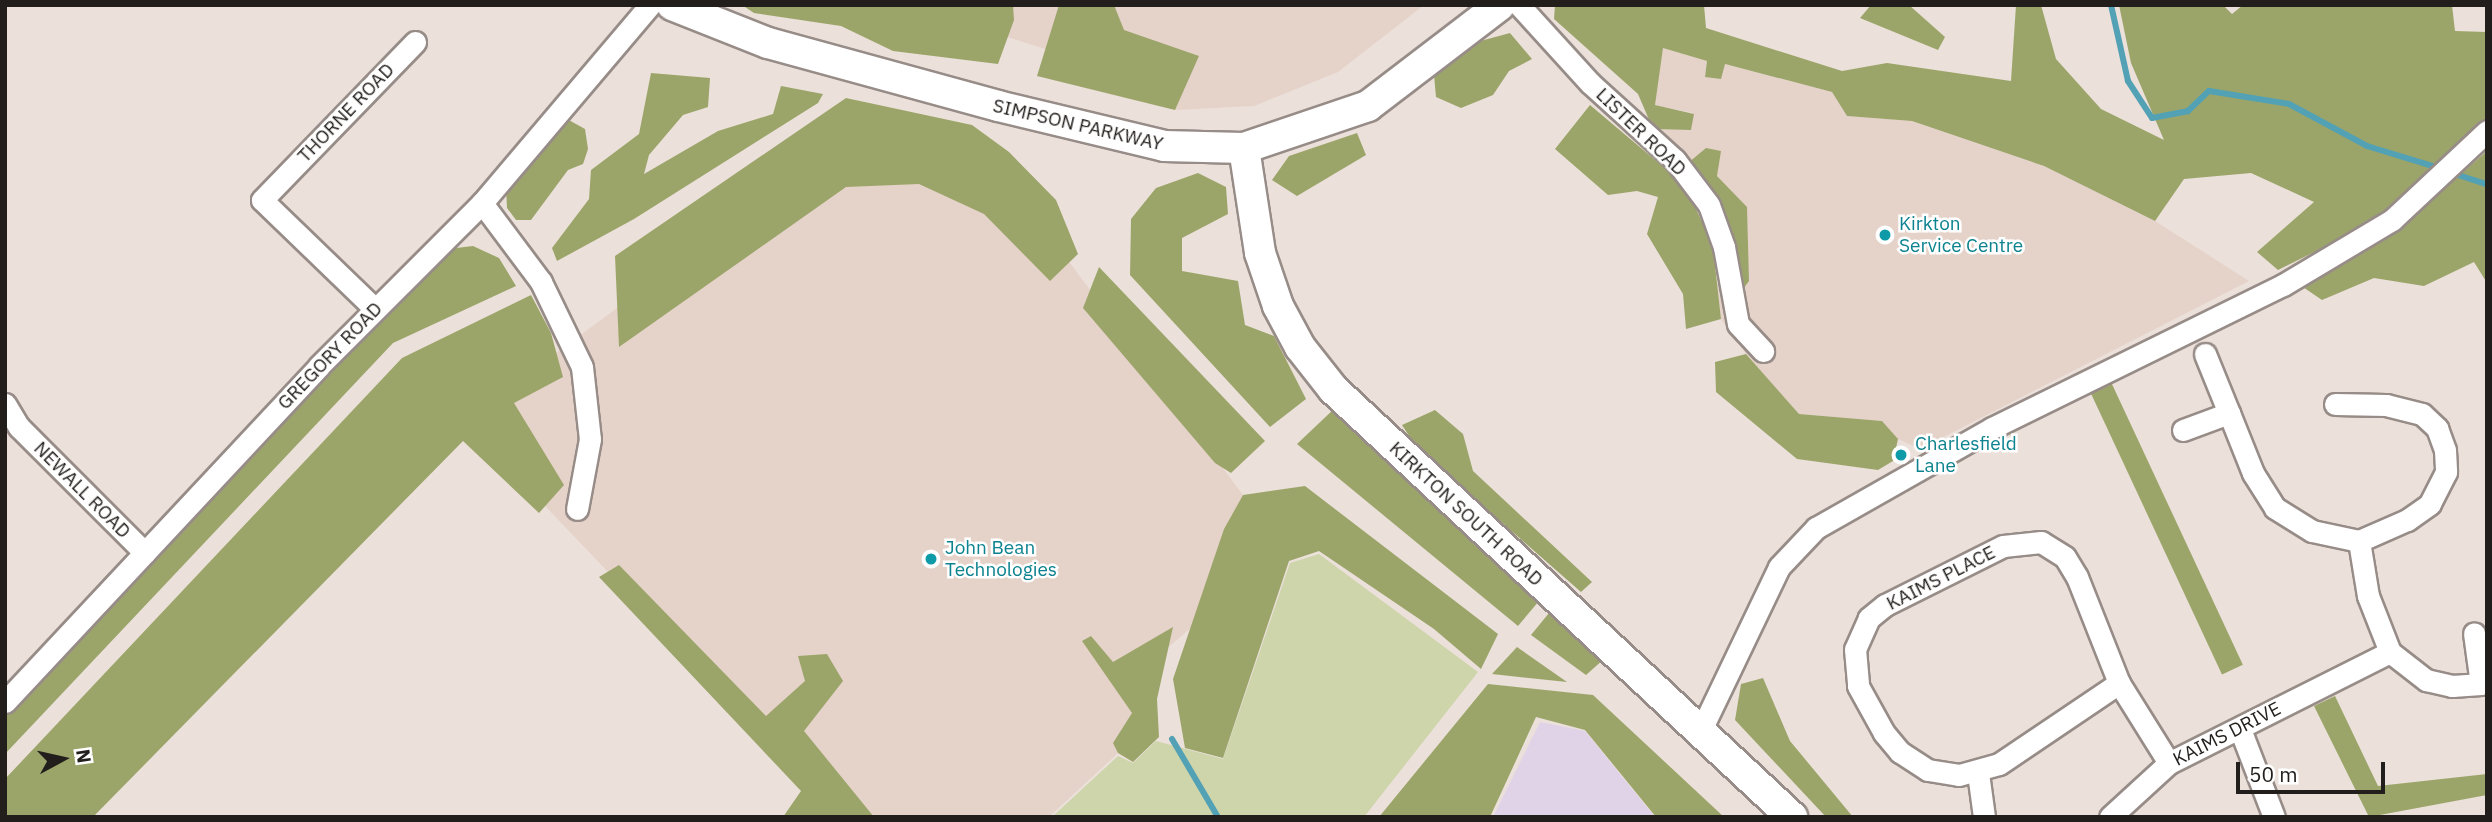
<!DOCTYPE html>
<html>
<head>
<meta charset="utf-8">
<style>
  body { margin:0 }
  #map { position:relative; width:2492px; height:822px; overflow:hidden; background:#ebe0da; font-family:"IBM Plex Sans",sans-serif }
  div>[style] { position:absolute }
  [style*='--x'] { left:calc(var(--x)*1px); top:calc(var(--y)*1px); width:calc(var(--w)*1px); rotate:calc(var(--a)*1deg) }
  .commercial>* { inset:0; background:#e1d3e7 }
  .built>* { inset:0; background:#e5d2c9 }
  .green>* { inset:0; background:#ced5ab }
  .forest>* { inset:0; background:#9ca569; transform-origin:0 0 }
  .stream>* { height:6px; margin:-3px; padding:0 3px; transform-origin:3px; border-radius:3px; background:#53a1b5 }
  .roads { filter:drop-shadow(2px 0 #978c87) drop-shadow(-2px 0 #978c87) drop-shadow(0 2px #978c87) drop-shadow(0 -2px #978c87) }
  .street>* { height:21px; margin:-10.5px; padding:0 10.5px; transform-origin:10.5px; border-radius:10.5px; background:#fff }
  .secondary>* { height:30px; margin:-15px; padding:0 15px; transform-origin:15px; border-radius:15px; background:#fff }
  .dots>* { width:19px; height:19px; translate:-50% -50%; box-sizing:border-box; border:4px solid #fff; border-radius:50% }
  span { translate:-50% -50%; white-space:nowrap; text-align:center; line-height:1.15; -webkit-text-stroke:5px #fff; paint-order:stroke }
  .street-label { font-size:19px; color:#221e1c }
  .culture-label { font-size:19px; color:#0d838f }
  .left { translate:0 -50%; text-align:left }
  .frame { position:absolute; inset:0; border:7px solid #221e1c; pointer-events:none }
  .north { position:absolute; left:28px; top:724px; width:70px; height:70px; -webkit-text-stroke:5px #fff; paint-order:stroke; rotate:82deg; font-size:19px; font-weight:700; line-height:28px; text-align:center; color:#221e1c }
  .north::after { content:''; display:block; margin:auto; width:24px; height:32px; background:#221e1c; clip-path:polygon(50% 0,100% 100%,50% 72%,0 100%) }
  .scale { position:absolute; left:2236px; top:762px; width:149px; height:32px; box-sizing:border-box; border:4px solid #221e1c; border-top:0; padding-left:9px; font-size:21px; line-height:24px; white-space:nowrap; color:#221e1c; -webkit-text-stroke:5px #fff; paint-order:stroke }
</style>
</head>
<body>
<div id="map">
  <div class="commercial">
    <i style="clip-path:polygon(1540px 722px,1585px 731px,1655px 817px,1493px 817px)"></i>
  </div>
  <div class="built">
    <i style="clip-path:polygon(857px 5px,1424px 5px,1338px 72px,1254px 106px,1175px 110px,1152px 83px,963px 23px)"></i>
    <i style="clip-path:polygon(1663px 48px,1707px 61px,1705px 76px,1724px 64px,1832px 92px,1847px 116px,1912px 121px,2044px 166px,2155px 221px,2249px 281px,1920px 449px,1898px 439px,1882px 421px,1799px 414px,1746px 354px,1721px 319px,1717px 283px,1736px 282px,1747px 207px,1717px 176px,1688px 163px,1653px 129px,1691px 130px,1693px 113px,1654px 105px)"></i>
    <i style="clip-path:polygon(811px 165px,1011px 184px,1243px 495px,1224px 529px,1199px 621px,1153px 660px,1118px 753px,1049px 817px,802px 817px,819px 793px,464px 421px)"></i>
  </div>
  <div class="green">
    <i style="clip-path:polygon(1319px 554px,1478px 672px,1364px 817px,1052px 817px,1118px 756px,1133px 763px,1156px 741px,1223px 759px,1290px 563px)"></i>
  </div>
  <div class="forest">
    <i style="clip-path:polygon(742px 5px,1013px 5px,1014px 20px,998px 64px,893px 51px,841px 26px,754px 13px)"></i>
    <i style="clip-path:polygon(1059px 5px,1114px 5px,1124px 30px,1199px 56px,1175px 110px,1037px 76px)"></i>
    <i style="clip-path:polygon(1555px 5px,1704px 5px,1706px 28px,1842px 71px,1887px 63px,2011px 81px,2016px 5px,2041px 5px,2056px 59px,2101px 109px,2164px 140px,2131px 63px,2119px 5px,2223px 5px,2232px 14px,2243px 5px,2452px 5px,2455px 31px,2487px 32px,2487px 118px,2373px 223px,2278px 270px,2257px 252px,2314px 202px,2251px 173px,2184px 179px,2155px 221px,2044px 166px,1912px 121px,1847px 116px,1832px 92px,1725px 64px,1721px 79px,1705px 77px,1707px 61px,1663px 48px,1655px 105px,1694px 114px,1691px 130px,1653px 129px,1638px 94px,1554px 19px)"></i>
    <i style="clip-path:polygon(1871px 5px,1909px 5px,1945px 37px,1938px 50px,1860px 18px)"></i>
    <i style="clip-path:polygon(1510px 33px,1532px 59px,1509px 71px,1493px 95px,1461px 108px,1436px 97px,1434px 75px,1473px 43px)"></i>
    <i style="clip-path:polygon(651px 73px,710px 78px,708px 107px,683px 115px,649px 155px,644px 174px,718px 131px,773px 114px,781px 86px,823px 94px,818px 103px,634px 219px,557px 261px,552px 248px,589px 199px,591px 170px,639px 134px)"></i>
    <i style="clip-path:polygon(846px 98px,972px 125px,1009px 152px,1056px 200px,1078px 254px,1050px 281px,984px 214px,919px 184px,846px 187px,619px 347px,615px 256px)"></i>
    <i style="clip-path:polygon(1590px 105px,1686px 186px,1713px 247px,1721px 319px,1686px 329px,1683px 294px,1647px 234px,1658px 197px,1637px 191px,1608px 195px,1555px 149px)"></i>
    <i style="clip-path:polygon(567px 119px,585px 129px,588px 149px,583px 164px,568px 170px,531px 220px,516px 220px,507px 208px,506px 187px)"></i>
    <i style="clip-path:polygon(1357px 133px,1366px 155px,1297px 196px,1272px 180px,1289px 156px)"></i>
    <i style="clip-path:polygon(1706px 148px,1721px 151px,1717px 176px,1747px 207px,1749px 281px,1743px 289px,1688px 163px)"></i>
    <i style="clip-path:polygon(2487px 151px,2487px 283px,2474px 262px,2424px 286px,2374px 278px,2322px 300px,2297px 283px,2412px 217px)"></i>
    <i style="clip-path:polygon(1198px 173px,1226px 187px,1228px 214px,1182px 238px,1182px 271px,1238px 281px,1245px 325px,1274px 336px,1306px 399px,1270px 427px,1130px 275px,1131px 219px,1156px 188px)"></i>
    <i style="clip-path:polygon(473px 246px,499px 258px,516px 286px,393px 343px,5px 754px,5px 714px,448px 249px)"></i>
    <i style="clip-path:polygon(1099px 267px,1265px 441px,1231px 473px,1215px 463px,1083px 308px)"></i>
    <i style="clip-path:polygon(531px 295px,551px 333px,563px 377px,514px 403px,564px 485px,539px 513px,463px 441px,93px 817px,5px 817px,5px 779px,402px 358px)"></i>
    <i style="clip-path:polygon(1746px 354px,1799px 414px,1882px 421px,1898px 439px,1893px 461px,1878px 470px,1797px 459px,1716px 392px,1715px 362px)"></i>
    <i style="left:2111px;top:382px;width:312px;height:23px;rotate:65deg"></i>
    <i style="clip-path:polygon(1335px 408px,1539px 601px,1518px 626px,1297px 444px)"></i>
    <i style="clip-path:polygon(1435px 410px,1463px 434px,1473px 471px,1592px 582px,1581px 592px,1417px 448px,1402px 425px)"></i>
    <i style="clip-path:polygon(1305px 486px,1498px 634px,1481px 669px,1434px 629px,1319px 551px,1289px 561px,1223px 758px,1185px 748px,1173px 679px,1224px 529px,1243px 495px)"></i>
    <i style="clip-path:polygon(619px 565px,766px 716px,805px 681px,798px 656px,827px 654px,843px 681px,804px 731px,874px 817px,783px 817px,801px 791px,599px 577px)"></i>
    <i style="clip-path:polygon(1549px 613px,1604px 659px,1586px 675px,1531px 635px)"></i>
    <i style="clip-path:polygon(1173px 627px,1157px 699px,1159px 737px,1133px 762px,1118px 753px,1113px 743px,1132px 713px,1082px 641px,1091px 636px,1113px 662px)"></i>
    <i style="clip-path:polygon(1517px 647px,1567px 682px,1492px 674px)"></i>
    <i style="clip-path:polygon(1763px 678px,1790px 741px,1853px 817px,1826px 817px,1735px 720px,1741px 684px)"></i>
    <i style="clip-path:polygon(1488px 684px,1593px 695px,1724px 817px,1656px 817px,1585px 730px,1536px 717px,1490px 817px,1379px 817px)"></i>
    <i style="clip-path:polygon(2335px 696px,2378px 786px,2487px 774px,2487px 795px,2369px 817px,2314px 706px)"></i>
  </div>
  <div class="stream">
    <i style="--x:2111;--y:5;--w:78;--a:77.4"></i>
    <i style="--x:2128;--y:81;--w:44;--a:57"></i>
    <i style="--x:2152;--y:118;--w:37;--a:-11"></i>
    <i style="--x:2188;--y:111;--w:29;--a:-44"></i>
    <i style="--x:2209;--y:91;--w:81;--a:9.2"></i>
    <i style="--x:2289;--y:104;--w:89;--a:28.3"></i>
    <i style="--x:2367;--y:146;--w:75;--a:17"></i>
    <i style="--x:2449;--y:172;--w:40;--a:18"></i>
    <i style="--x:1172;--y:739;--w:91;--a:59.5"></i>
  </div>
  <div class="roads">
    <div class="street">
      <i style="--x:1519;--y:5;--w:105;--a:47.7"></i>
      <i style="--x:1590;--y:83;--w:115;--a:42.2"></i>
      <i style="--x:1675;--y:160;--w:56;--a:52.9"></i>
      <i style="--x:1709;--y:205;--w:45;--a:70.3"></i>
      <i style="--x:1724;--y:247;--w:78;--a:79.7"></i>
      <i style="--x:1738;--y:324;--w:37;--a:47"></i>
      <i style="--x:482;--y:203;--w:99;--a:53.2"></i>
      <i style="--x:541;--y:282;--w:94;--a:64.2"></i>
      <i style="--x:582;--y:367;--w:72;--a:83.7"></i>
      <i style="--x:590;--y:439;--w:71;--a:100.5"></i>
      <i style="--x:375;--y:309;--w:157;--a:-136"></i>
      <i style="--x:262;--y:200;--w:220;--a:-45.9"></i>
      <i style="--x:2205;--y:354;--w:64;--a:67.9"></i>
      <i style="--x:5;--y:404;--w:27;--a:59"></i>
      <i style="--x:19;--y:427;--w:178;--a:45"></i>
      <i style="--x:2335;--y:404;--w:51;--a:1.1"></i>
      <i style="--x:2386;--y:405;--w:37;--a:14"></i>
      <i style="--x:2422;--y:414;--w:21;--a:43"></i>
      <i style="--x:2437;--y:428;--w:23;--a:70"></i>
      <i style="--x:2445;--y:450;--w:22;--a:87"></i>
      <i style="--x:2446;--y:472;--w:36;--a:117"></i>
      <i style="--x:2430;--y:504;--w:28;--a:145"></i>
      <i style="--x:2407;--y:520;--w:52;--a:156.4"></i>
      <i style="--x:2390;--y:652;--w:46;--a:37.9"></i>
      <i style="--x:2426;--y:680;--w:27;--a:13"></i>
      <i style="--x:2452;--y:686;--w:29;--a:-4"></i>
      <i style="--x:2481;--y:684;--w:51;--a:-97.8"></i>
      <i style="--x:2119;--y:683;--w:114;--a:-111.6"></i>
      <i style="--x:2077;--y:577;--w:23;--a:-121"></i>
      <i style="--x:2065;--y:557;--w:28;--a:-148"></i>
      <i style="--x:2041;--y:542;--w:38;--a:174"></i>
      <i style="--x:2003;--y:546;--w:132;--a:153.4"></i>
      <i style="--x:1885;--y:605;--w:21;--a:141"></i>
      <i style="--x:1869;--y:618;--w:34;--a:114"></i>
      <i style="--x:1855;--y:649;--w:37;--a:85"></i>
      <i style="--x:1858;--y:686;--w:54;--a:61"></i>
      <i style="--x:1884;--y:733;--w:25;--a:50"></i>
      <i style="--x:1900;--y:752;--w:33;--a:33"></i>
      <i style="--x:1928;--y:770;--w:31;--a:9"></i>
      <i style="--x:1959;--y:775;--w:41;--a:-15.4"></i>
      <i style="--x:1999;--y:764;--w:145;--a:-34"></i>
      <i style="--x:2119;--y:683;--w:94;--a:58"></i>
      <i style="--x:5;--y:702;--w:460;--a:-46.9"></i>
      <i style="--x:319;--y:366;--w:231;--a:-45"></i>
      <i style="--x:482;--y:203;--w:260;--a:-49.7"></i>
      <i style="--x:2240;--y:729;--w:94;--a:68.9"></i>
      <i style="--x:1701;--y:730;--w:181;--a:-64.4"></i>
      <i style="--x:1779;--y:567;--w:54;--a:-46.5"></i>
      <i style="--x:1816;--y:528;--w:202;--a:-29.6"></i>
      <i style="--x:1992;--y:428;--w:324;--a:-26.2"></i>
      <i style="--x:2283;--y:285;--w:127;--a:-30.8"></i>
      <i style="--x:2392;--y:220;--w:130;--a:-43.1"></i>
      <i style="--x:1978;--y:773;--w:44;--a:82.2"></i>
      <i style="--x:2110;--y:817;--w:80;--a:-42.5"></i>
      <i style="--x:2169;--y:763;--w:247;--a:-26.7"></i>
      <i style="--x:2390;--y:652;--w:60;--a:-111.4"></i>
      <i style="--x:2368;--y:596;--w:56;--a:-99.3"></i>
      <i style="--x:2359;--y:541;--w:48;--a:-168"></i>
      <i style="--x:2312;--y:531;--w:44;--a:-148.1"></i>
      <i style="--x:2275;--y:508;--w:41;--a:-122.2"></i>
      <i style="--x:2253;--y:473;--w:65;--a:-111.8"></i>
      <i style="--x:2229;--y:413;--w:49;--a:159.7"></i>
    </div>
    <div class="secondary">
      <i style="--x:672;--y:5;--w:103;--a:21.6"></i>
      <i style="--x:768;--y:43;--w:238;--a:15.3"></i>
      <i style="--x:998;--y:106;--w:171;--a:13.5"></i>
      <i style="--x:1164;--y:146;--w:80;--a:1.4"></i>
      <i style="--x:1244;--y:148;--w:131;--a:-18.7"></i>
      <i style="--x:1368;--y:106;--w:166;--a:-37.4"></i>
      <i style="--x:1244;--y:148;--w:106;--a:81.3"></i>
      <i style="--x:1260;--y:253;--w:56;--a:71.2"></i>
      <i style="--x:1278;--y:306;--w:47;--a:61.8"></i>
      <i style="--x:1300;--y:347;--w:53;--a:51.8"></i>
      <i style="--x:1333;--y:389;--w:628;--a:43"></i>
    </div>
  </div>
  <div class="dots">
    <i style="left:1885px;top:235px;background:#0f9aa8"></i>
    <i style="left:1901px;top:455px;background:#0f9aa8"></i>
    <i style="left:931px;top:559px;background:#0f9aa8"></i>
  </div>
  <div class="street-label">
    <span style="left:346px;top:113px;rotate:-46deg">THORNE ROAD</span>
    <span style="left:1078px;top:125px;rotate:13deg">SIMPSON PARKWAY</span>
    <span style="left:1641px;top:132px;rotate:44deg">LISTER ROAD</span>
    <span style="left:330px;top:356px;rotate:-46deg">GREGORY ROAD</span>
    <span style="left:82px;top:490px;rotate:45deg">NEWALL ROAD</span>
    <span style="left:1466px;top:514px;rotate:43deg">KIRKTON SOUTH ROAD</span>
    <span style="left:1941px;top:578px;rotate:-27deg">KAIMS PLACE</span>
    <span style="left:2227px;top:734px;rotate:-27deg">KAIMS DRIVE</span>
  </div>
  <div class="culture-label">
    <span class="left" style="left:1899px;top:235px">Kirkton<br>Service Centre</span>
    <span class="left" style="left:1915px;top:455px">Charlesfield<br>Lane</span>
    <span class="left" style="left:945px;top:559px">John Bean<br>Technologies</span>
  </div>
  <div class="frame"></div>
  <div class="north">N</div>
  <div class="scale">50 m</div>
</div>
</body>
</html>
